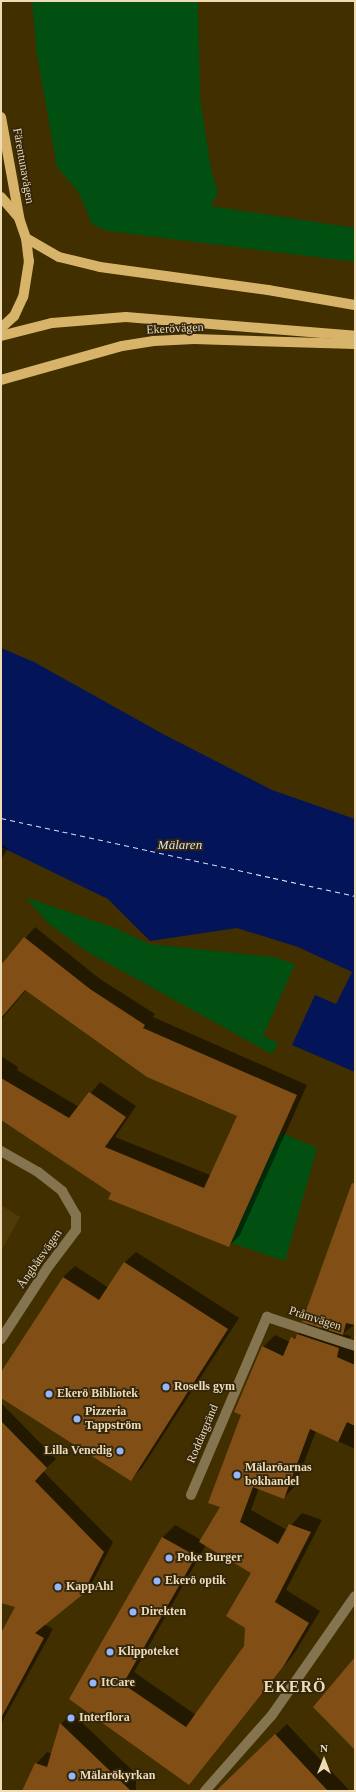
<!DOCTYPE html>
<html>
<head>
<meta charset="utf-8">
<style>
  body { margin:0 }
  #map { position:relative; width:356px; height:1792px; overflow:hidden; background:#412f00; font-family:Georgia,serif }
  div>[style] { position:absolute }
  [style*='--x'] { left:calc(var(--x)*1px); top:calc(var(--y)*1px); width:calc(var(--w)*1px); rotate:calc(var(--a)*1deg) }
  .built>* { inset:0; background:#4f3b07 }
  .green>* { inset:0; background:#025011 }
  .water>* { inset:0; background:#031558 }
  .shadow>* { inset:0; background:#0007 }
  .ferry>* { height:1px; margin-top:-0.5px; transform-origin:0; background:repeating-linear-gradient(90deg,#d8e2f6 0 5px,transparent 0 9px) }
  .building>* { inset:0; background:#814f15 }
  .minor>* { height:10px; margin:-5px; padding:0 5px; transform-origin:5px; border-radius:5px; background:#857450 }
  .major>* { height:10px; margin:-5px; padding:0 5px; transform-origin:5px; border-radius:5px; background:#d7b469 }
  .dots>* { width:11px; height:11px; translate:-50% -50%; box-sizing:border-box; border:2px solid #32260d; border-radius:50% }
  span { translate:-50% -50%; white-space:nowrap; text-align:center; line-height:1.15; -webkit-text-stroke:3.5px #32260d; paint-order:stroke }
  .street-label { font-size:12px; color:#efdcb6 }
  .poi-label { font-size:12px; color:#efdcb6; font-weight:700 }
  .left { translate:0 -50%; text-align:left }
  .right { translate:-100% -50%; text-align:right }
  .water-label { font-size:13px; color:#d8e2f6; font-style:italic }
  .district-label { font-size:16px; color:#efdcb6; font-weight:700; letter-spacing:1px }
  .frame { position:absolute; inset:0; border:2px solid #efdcb6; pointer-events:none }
  .north { position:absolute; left:304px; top:1740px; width:40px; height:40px; -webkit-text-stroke:3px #32260d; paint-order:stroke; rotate:0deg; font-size:11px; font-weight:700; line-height:16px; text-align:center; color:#efdcb6 }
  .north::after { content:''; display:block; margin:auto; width:14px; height:18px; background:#efdcb6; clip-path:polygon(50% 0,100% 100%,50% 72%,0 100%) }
</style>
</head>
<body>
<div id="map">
  <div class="built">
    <i style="clip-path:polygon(1px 1205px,20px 1217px,1px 1251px)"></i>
  </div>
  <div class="green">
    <i style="clip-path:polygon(32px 1px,198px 1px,200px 98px,211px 169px,218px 193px,211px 206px,355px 228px,355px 262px,107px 231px,92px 224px,79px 193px,57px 167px,37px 55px)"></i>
    <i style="clip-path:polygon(25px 897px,115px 928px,149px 944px,274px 957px,295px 964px,263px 1036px,278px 1043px,272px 1054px,86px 951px,48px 923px)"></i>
    <i style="clip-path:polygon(280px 1132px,317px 1148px,285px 1261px,231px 1243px)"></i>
  </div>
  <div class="water">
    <i style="clip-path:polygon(1px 648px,34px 662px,163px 734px,272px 790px,355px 819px,355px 1072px,292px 1045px,315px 995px,336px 1004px,352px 972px,298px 947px,237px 928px,150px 941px,108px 899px,1px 847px)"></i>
  </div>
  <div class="shadow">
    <i style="clip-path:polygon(1px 844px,8px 848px,1px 860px)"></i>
    <i style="clip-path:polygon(35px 927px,100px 979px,155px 1014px,153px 1017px,307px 1085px,240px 1235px,229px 1246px,112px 1192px,1px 1120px,1px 1056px,18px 1067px,17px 1070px,79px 1107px,100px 1082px,136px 1106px,115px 1137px,210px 1175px,238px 1115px,26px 990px,1px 1020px,1px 966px)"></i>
    <i style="clip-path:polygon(evenodd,355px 1181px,355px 1324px,343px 1334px,351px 1336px,348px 1346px,355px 1349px,355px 1449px,316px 1431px,295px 1486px,284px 1498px,259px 1488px,251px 1510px,287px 1530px,302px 1513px,322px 1520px,286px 1590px,320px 1611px,294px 1654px,189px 1783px,70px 1699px,163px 1537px,175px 1525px,201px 1540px,221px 1506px,242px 1414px,263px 1347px,275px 1335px,290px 1342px,309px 1323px,355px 1181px,206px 1545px,253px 1573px,245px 1646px,196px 1715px,134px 1672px,206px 1545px)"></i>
    <i style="clip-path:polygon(136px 1252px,239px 1318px,142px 1468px,131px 1479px,1px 1397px,1px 1374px,63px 1277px,75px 1266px,109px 1288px,124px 1263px)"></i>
    <i style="clip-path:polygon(1px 1403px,56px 1459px,43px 1471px,113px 1542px,91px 1585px,44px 1624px,53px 1629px,1px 1724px,1px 1635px,17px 1606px,1px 1602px)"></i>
    <i style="clip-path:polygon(72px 1713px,136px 1774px,136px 1791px,23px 1791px,36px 1764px,47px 1752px,52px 1754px,61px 1724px)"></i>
    <i style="clip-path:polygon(287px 1724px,350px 1791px,217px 1791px)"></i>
  </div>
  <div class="ferry">
    <i style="--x:1;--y:818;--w:362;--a:12.4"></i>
  </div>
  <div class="building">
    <i style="clip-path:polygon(24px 937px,90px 989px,145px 1025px,143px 1028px,297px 1095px,229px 1247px,108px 1199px,111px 1193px,1px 1120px,1px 1078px,69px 1118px,89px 1092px,126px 1117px,105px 1147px,204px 1188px,237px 1116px,147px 1077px,25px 990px,1px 1018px,1px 965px)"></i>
    <i style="clip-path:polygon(352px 1183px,355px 1184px,355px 1325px,346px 1323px,343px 1335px,302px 1322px)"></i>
    <i style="clip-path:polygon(124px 1262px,228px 1329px,131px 1481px,1px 1398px,1px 1372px,63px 1277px,99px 1300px)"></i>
    <i style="clip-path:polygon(297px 1334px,339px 1348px,337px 1357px,355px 1365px,355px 1426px,347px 1422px,338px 1442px,310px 1429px,284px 1499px,253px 1487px,240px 1522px,278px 1544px,289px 1524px,311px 1532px,275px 1602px,309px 1623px,283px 1667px,189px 1785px,69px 1699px,162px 1537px,196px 1556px,123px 1684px,186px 1727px,244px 1646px,245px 1628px,226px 1616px,251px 1573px,199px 1542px,220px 1507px,208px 1503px,241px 1415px,234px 1412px,262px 1346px,283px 1356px,291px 1337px,295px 1339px)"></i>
    <i style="clip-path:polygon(1px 1421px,47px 1468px,35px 1481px,104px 1552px,82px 1595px,35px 1633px,44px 1638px,1px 1718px,1px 1633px,15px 1607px,1px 1603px)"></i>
    <i style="clip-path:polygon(355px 1657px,355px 1750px,313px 1707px)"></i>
    <i style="clip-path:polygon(60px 1723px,131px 1791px,22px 1791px,35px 1763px,47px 1767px)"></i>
    <i style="clip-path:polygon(275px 1734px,328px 1791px,216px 1791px)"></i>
  </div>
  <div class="minor">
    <i style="--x:1;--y:1151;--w:43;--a:29.6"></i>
    <i style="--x:38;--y:1172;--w:31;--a:38"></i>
    <i style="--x:62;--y:1191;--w:28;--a:60"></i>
    <i style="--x:76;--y:1215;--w:15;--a:90"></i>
    <i style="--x:76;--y:1230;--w:46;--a:127.1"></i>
    <i style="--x:48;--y:1267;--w:86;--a:123.1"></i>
    <i style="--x:191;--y:1495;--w:194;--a:-66.9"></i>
    <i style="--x:267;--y:1317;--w:93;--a:18.2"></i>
    <i style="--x:205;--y:1791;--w:101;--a:-48.6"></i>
    <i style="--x:272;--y:1715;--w:145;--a:-55.1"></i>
  </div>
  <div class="major">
    <i style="--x:1;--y:117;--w:101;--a:79.7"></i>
    <i style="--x:1;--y:197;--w:28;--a:49"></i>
    <i style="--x:19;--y:218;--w:21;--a:71"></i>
    <i style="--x:26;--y:238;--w:23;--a:83"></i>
    <i style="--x:29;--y:261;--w:36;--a:99"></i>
    <i style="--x:23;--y:297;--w:21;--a:115"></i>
    <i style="--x:14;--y:316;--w:18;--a:137"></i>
    <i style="--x:26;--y:238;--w:38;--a:30"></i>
    <i style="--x:59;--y:257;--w:42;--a:13.7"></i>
    <i style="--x:100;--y:267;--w:170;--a:7.8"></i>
    <i style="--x:268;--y:290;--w:88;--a:9.8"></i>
    <i style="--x:1;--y:336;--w:53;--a:-14.3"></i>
    <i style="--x:52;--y:323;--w:74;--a:-4.6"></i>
    <i style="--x:126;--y:317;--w:230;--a:4.7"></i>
    <i style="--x:1;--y:380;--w:126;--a:-15.7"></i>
    <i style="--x:122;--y:346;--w:32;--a:-9"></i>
    <i style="--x:154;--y:341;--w:40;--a:-2.9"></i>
    <i style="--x:194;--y:339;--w:161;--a:1.8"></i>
  </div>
  <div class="dots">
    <i style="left:166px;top:1387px;background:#95b6fd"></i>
    <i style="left:49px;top:1394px;background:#95b6fd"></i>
    <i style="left:77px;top:1419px;background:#95b6fd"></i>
    <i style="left:120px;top:1451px;background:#95b6fd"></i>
    <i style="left:237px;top:1475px;background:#95b6fd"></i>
    <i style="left:169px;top:1558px;background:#95b6fd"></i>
    <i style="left:157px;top:1581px;background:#95b6fd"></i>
    <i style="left:58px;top:1587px;background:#95b6fd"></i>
    <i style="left:133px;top:1612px;background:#95b6fd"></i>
    <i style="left:110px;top:1652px;background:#95b6fd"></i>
    <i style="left:93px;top:1683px;background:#95b6fd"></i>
    <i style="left:71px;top:1718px;background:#95b6fd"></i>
    <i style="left:72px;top:1776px;background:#95b6fd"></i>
  </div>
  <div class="street-label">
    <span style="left:23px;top:166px;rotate:80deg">Färentunavägen</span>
    <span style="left:175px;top:329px;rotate:-3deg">Ekerövägen</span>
    <span style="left:40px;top:1259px;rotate:-55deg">Ångbåtsvägen</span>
    <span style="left:315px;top:1319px;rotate:18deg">Pråmvägen</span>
    <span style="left:203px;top:1434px;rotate:-67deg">Roddargränd</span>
  </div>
  <div class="poi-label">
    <span class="left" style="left:174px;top:1387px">Rosells gym</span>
    <span class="left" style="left:57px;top:1394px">Ekerö Bibliotek</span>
    <span class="left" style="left:85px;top:1419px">Pizzeria<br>Tappström</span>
    <span class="right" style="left:112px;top:1451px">Lilla Venedig</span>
    <span class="left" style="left:245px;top:1475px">Mälaröarnas<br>bokhandel</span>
    <span class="left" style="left:177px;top:1558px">Poke Burger</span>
    <span class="left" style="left:165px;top:1581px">Ekerö optik</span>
    <span class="left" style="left:66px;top:1587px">KappAhl</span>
    <span class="left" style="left:141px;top:1612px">Direkten</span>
    <span class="left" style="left:118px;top:1652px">Klippoteket</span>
    <span class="left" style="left:101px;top:1683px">ItCare</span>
    <span class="left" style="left:79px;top:1718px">Interflora</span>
    <span class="left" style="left:80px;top:1776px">Mälarökyrkan</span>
  </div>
  <div class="water-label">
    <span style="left:180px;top:845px">Mälaren</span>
  </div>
  <div class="district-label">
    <span style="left:295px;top:1687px">EKERÖ</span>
  </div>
  <div class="frame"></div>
  <div class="north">N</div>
</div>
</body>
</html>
